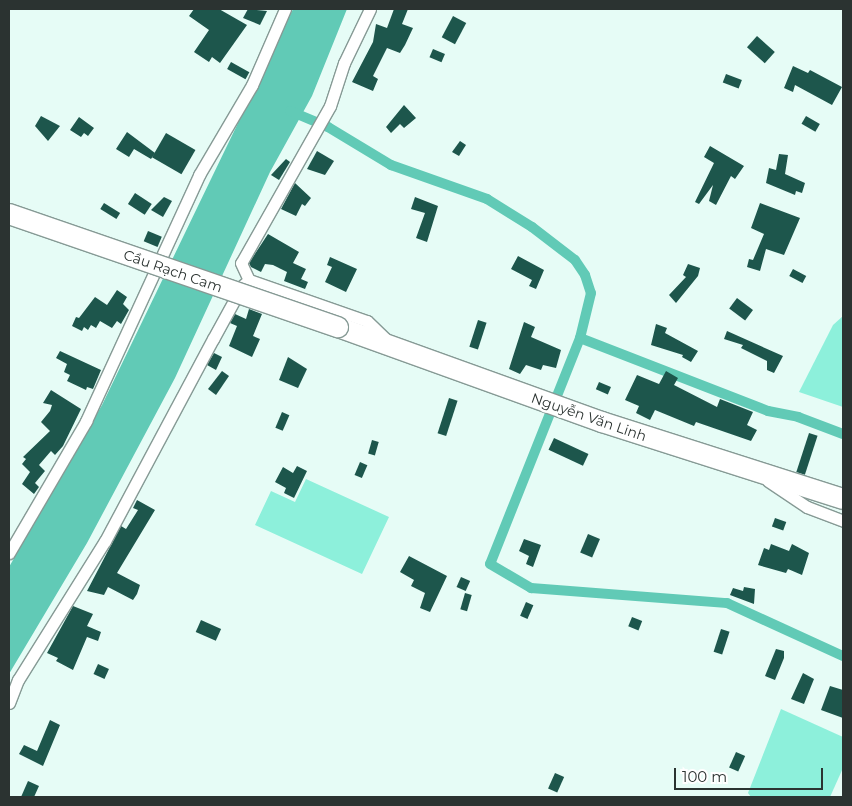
<!DOCTYPE html>
<html>
<head>
<meta charset="utf-8">
<style>
  body { margin:0 }
  #map { position:relative; width:852px; height:806px; overflow:hidden; background:#e6fcf6; font-family:Montserrat,sans-serif }
  div>[style] { position:absolute }
  [style*='--x'] { left:calc(var(--x)*1px); top:calc(var(--y)*1px); width:calc(var(--w)*1px); rotate:calc(var(--a)*1deg) }
  .green>* { inset:0; background:#8df0db }
  .water>* { inset:0; background:#61cab6 }
  .canal>* { height:10px; margin:-5px; padding:0 5px; transform-origin:5px; border-radius:5px; background:#61cab6 }
  .building>* { inset:0; background:#1d564c; transform-origin:0 0 }
  .roads { filter:drop-shadow(1px 0 #869a95) drop-shadow(-1px 0 #869a95) drop-shadow(0 1px #869a95) drop-shadow(0 -1px #869a95) }
  .street>* { height:11px; margin:-5.5px; padding:0 5.5px; transform-origin:5.5px; border-radius:5.5px; background:#fff }
  .highway>* { height:20px; margin:-10px; padding:0 10px; transform-origin:10px; border-radius:10px; background:#fff }
  .bridges { filter:drop-shadow(1px 0 #869a95) drop-shadow(-1px 0 #869a95) drop-shadow(0 1px #869a95) drop-shadow(0 -1px #869a95) }
  .highway-bridge>* { height:20px; margin:-10px; padding:0 10px; transform-origin:10px; border-radius:10px; background:#fff }
  span { translate:-50% -50%; white-space:nowrap; text-align:center; line-height:1.15; -webkit-text-stroke:5px #fff; paint-order:stroke }
  .street-label { font-size:14px; color:#2b3331 }
  .frame { position:absolute; inset:0; border:10px solid #2b3331; pointer-events:none }
  .scale { position:absolute; left:674px; top:768px; width:149px; height:22px; box-sizing:border-box; border:2px solid #2b3331; border-top:0; padding-left:6px; font-size:15px; line-height:18px; white-space:nowrap; color:#2b3331; -webkit-text-stroke:4px #fff; paint-order:stroke }
</style>
</head>
<body>
<div id="map">
  <div class="green">
    <i style="clip-path:polygon(843px 316px,843px 407px,799px 392px,833px 325px)"></i>
    <i style="clip-path:polygon(306px 479px,389px 517px,362px 574px,255px 525px,271px 491px,295px 502px)"></i>
    <i style="clip-path:polygon(781px 709px,843px 737px,843px 768px,830px 797px,751px 797px,748px 793px)"></i>
  </div>
  <div class="water">
    <i style="clip-path:polygon(293px 9px,347px 9px,312px 96px,270px 172px,175px 378px,87px 543px,9px 674px,9px 567px,102px 405px)"></i>
  </div>
  <div class="canal">
    <i style="--x:290;--y:111;--w:41;--a:22.8"></i>
    <i style="--x:328;--y:127;--w:74;--a:31.1"></i>
    <i style="--x:391;--y:165;--w:102;--a:19.5"></i>
    <i style="--x:487;--y:199;--w:53;--a:31.9"></i>
    <i style="--x:532;--y:227;--w:54;--a:37.5"></i>
    <i style="--x:575;--y:260;--w:18;--a:56"></i>
    <i style="--x:585;--y:275;--w:19;--a:72"></i>
    <i style="--x:591;--y:293;--w:46;--a:103.7"></i>
    <i style="--x:580;--y:338;--w:243;--a:111.7"></i>
    <i style="--x:490;--y:564;--w:48;--a:30.3"></i>
    <i style="--x:531;--y:588;--w:197;--a:4.4"></i>
    <i style="--x:727;--y:603;--w:128;--a:24.6"></i>
    <i style="--x:580;--y:338;--w:202;--a:21.2"></i>
    <i style="--x:768;--y:411;--w:31;--a:11"></i>
    <i style="--x:798;--y:417;--w:48;--a:20.7"></i>
  </div>
  <div class="building">
    <i style="clip-path:polygon(194px 9px,219px 9px,247px 25px,220px 63px,212px 57px,209px 62px,194px 52px,209px 30px,189px 16px)"></i>
    <i style="clip-path:polygon(248px 9px,267px 11px,260px 25px,243px 18px)"></i>
    <i style="clip-path:polygon(394px 9px,408px 9px,402px 24px,413px 28px,405px 45px,400px 53px,387px 48px,373px 76px,378px 79px,373px 91px,352px 82px,373px 42px,376px 24px,387px 28px)"></i>
    <i style="left:453px;top:16px;width:15px;height:24px;rotate:28deg"></i>
    <i style="left:757px;top:36px;width:24px;height:15px;rotate:42deg"></i>
    <i style="left:433px;top:49px;width:13px;height:9px;rotate:23deg"></i>
    <i style="left:231px;top:62px;width:21px;height:8px;rotate:29deg"></i>
    <i style="clip-path:polygon(793px 66px,808px 73px,810px 70px,842px 87px,832px 105px,795px 85px,793px 92px,784px 88px)"></i>
    <i style="left:726px;top:74px;width:17px;height:9px;rotate:21deg"></i>
    <i style="clip-path:polygon(404px 105px,416px 118px,404px 128px,400px 124px,391px 133px,386px 127px)"></i>
    <i style="clip-path:polygon(41px 116px,60px 126px,48px 141px,35px 126px)"></i>
    <i style="left:806px;top:116px;width:16px;height:9px;rotate:30deg"></i>
    <i style="clip-path:polygon(79px 117px,94px 128px,88px 136px,84px 133px,81px 137px,70px 130px)"></i>
    <i style="clip-path:polygon(127px 132px,155px 153px,151px 159px,134px 149px,129px 157px,116px 149px)"></i>
    <i style="left:166px;top:133px;width:34px;height:28px;rotate:30deg"></i>
    <i style="clip-path:polygon(460px 141px,466px 145px,459px 156px,452px 152px)"></i>
    <i style="clip-path:polygon(710px 146px,744px 166px,735px 179px,731px 176px,716px 205px,709px 201px,713px 185px,699px 204px,695px 202px,714px 163px,704px 157px)"></i>
    <i style="clip-path:polygon(317px 151px,334px 161px,325px 175px,307px 169px)"></i>
    <i style="clip-path:polygon(779px 154px,788px 155px,785px 174px,805px 183px,802px 193px,796px 191px,795px 195px,766px 183px,769px 168px,776px 170px)"></i>
    <i style="clip-path:polygon(286px 159px,290px 162px,279px 180px,271px 175px)"></i>
    <i style="clip-path:polygon(295px 183px,311px 198px,305px 206px,302px 204px,296px 216px,281px 209px)"></i>
    <i style="left:135px;top:193px;width:20px;height:13px;rotate:33deg"></i>
    <i style="clip-path:polygon(164px 197px,172px 201px,163px 217px,151px 210px)"></i>
    <i style="clip-path:polygon(415px 197px,438px 206px,427px 242px,416px 238px,425px 213px,411px 209px)"></i>
    <i style="left:104px;top:203px;width:19px;height:7px;rotate:32deg"></i>
    <i style="clip-path:polygon(760px 203px,800px 218px,784px 255px,766px 249px,760px 271px,747px 267px,749px 259px,753px 260px,764px 234px,751px 228px)"></i>
    <i style="left:148px;top:231px;width:15px;height:11px;rotate:23deg"></i>
    <i style="clip-path:polygon(268px 234px,299px 252px,293px 263px,306px 269px,301px 279px,308px 282px,305px 289px,284px 281px,287px 272px,273px 265px,265px 264px,261px 272px,251px 267px,249px 263px)"></i>
    <i style="clip-path:polygon(518px 256px,544px 270px,536px 289px,529px 286px,532px 280px,511px 269px)"></i>
    <i style="clip-path:polygon(330px 257px,357px 269px,346px 292px,325px 282px,332px 267px,327px 265px)"></i>
    <i style="clip-path:polygon(688px 264px,700px 268px,698px 276px,676px 303px,669px 295px,686px 277px,683px 275px)"></i>
    <i style="left:793px;top:269px;width:15px;height:8px;rotate:28deg"></i>
    <i style="clip-path:polygon(117px 290px,127px 297px,123px 304px,129px 310px,121px 324px,117px 321px,112px 328px,100px 321px,96px 328px,91px 325px,88px 330px,84px 327px,82px 331px,72px 326px,76px 317px,79px 318px,95px 297px,107px 305px)"></i>
    <i style="left:737px;top:298px;width:20px;height:13px;rotate:37deg"></i>
    <i style="clip-path:polygon(249px 309px,262px 314px,253px 336px,260px 339px,252px 357px,229px 346px,237px 326px,230px 323px,235px 314px,246px 319px)"></i>
    <i style="left:478px;top:320px;width:9px;height:28px;rotate:18deg"></i>
    <i style="clip-path:polygon(524px 322px,535px 327px,531px 337px,561px 350px,556px 368px,543px 365px,541px 370px,526px 365px,520px 374px,509px 369px)"></i>
    <i style="clip-path:polygon(656px 324px,667px 328px,665px 333px,698px 351px,691px 362px,682px 357px,683px 355px,651px 345px)"></i>
    <i style="clip-path:polygon(727px 331px,783px 356px,774px 373px,767px 370px,767px 361px,741px 348px,743px 345px,724px 339px)"></i>
    <i style="clip-path:polygon(60px 351px,101px 370px,93px 389px,87px 387px,86px 390px,67px 381px,70px 375px,64px 372px,67px 364px,56px 358px)"></i>
    <i style="clip-path:polygon(214px 353px,222px 357px,216px 370px,207px 365px)"></i>
    <i style="clip-path:polygon(288px 357px,307px 369px,298px 388px,279px 380px)"></i>
    <i style="clip-path:polygon(222px 371px,229px 376px,216px 395px,208px 389px)"></i>
    <i style="clip-path:polygon(666px 371px,678px 378px,674px 385px,717px 407px,720px 399px,753px 412px,747px 425px,757px 430px,751px 441px,696px 422px,694px 426px,655px 410px,650px 420px,636px 413px,639px 406px,625px 400px,637px 375px,659px 384px)"></i>
    <i style="left:599px;top:382px;width:13px;height:8px;rotate:23deg"></i>
    <i style="clip-path:polygon(51px 390px,81px 409px,63px 446px,55px 455px,51px 451px,39px 465px,45px 471px,35px 483px,39px 487px,34px 494px,22px 484px,30px 472px,22px 464px,26px 459px,23px 457px,50px 431px,41px 422px,50px 411px,52px 405px,43px 403px)"></i>
    <i style="left:449px;top:398px;width:9px;height:37px;rotate:18deg"></i>
    <i style="left:282px;top:412px;width:8px;height:17px;rotate:23deg"></i>
    <i style="left:809px;top:433px;width:9px;height:41px;rotate:18deg"></i>
    <i style="left:554px;top:438px;width:38px;height:13px;rotate:25deg"></i>
    <i style="left:372px;top:440px;width:7px;height:14px;rotate:16deg"></i>
    <i style="left:360px;top:462px;width:8px;height:14px;rotate:23deg"></i>
    <i style="clip-path:polygon(297px 466px,307px 471px,294px 498px,284px 493px,286px 488px,275px 482px,283px 467px,293px 473px)"></i>
    <i style="clip-path:polygon(137px 500px,155px 510px,117px 573px,140px 585px,137px 594px,133px 600px,108px 587px,104px 595px,87px 591px,121px 526px,126px 529px,138px 510px,133px 508px)"></i>
    <i style="left:775px;top:518px;width:12px;height:9px;rotate:20deg"></i>
    <i style="left:588px;top:534px;width:13px;height:20px;rotate:23deg"></i>
    <i style="clip-path:polygon(524px 539px,541px 545px,533px 567px,526px 564px,529px 556px,519px 551px)"></i>
    <i style="clip-path:polygon(771px 544px,789px 551px,792px 544px,809px 553px,802px 575px,788px 569px,786px 573px,758px 565px,764px 548px,769px 550px)"></i>
    <i style="clip-path:polygon(409px 556px,447px 576px,430px 612px,420px 608px,425px 593px,411px 586px,414px 580px,400px 572px)"></i>
    <i style="left:461px;top:577px;width:10px;height:11px;rotate:24deg"></i>
    <i style="clip-path:polygon(744px 587px,755px 589px,754px 604px,730px 595px,733px 588px,743px 591px)"></i>
    <i style="left:465px;top:593px;width:7px;height:17px;rotate:16deg"></i>
    <i style="left:526px;top:602px;width:8px;height:15px;rotate:23deg"></i>
    <i style="clip-path:polygon(73px 606px,93px 614px,87px 626px,101px 632px,98px 641px,87px 637px,73px 670px,56px 661px,58px 658px,47px 653px)"></i>
    <i style="left:632px;top:617px;width:11px;height:10px;rotate:22deg"></i>
    <i style="left:201px;top:620px;width:22px;height:13px;rotate:24deg"></i>
    <i style="left:721px;top:629px;width:9px;height:24px;rotate:18deg"></i>
    <i style="clip-path:polygon(776px 649px,784px 651px,784px 658px,775px 680px,765px 676px)"></i>
    <i style="left:98px;top:664px;width:12px;height:11px;rotate:24deg"></i>
    <i style="clip-path:polygon(803px 673px,814px 679px,804px 704px,791px 699px)"></i>
    <i style="clip-path:polygon(830px 686px,843px 690px,843px 718px,821px 710px)"></i>
    <i style="clip-path:polygon(50px 720px,60px 725px,43px 766px,19px 754px,24px 745px,37px 751px)"></i>
    <i style="left:736px;top:752px;width:10px;height:17px;rotate:24deg"></i>
    <i style="left:555px;top:773px;width:10px;height:17px;rotate:24deg"></i>
    <i style="clip-path:polygon(28px 781px,39px 786px,34px 797px,21px 797px)"></i>
  </div>
  <div class="roads">
    <div class="street">
      <i style="--x:370;--y:9;--w:60;--a:115.7"></i>
      <i style="--x:344;--y:63;--w:45;--a:108"></i>
      <i style="--x:330;--y:106;--w:180;--a:119.5"></i>
      <i style="--x:241;--y:263;--w:19;--a:65"></i>
      <i style="--x:249;--y:280;--w:125;--a:19.2"></i>
      <i style="--x:367;--y:321;--w:32;--a:44"></i>
      <i style="--x:768;--y:481;--w:47;--a:33.7"></i>
      <i style="--x:807;--y:507;--w:39;--a:21"></i>
      <i style="--x:9;--y:553;--w:153;--a:-59.7"></i>
      <i style="--x:86;--y:421;--w:271;--a:-65.3"></i>
      <i style="--x:199;--y:175;--w:104;--a:-59.5"></i>
      <i style="--x:252;--y:85;--w:83;--a:-66.5"></i>
      <i style="--x:9;--y:703;--w:25;--a:-69"></i>
      <i style="--x:18;--y:680;--w:164;--a:-58"></i>
      <i style="--x:105;--y:541;--w:229;--a:-61.9"></i>
      <i style="--x:213;--y:339;--w:60;--a:-61.3"></i>
      <i style="--x:242;--y:286;--w:9;--a:-41"></i>
    </div>
    <div class="highway">
      <i style="--x:338;--y:327;--w:281;--a:19.8"></i>
      <i style="--x:602;--y:422;--w:253;--a:17.7"></i>
    </div>
  </div>
  <div class="bridges">
    <div class="highway-bridge">
      <i style="--x:9;--y:214;--w:348;--a:19"></i>
    </div>
  </div>
  <div class="street-label">
    <span style="left:173px;top:271px;rotate:19deg">Cầu Rạch Cam</span>
    <span style="left:589px;top:417px;rotate:19deg">Nguyễn Văn Linh</span>
  </div>
  <div class="frame"></div>
  <div class="scale">100 m</div>
</div>
</body>
</html>
